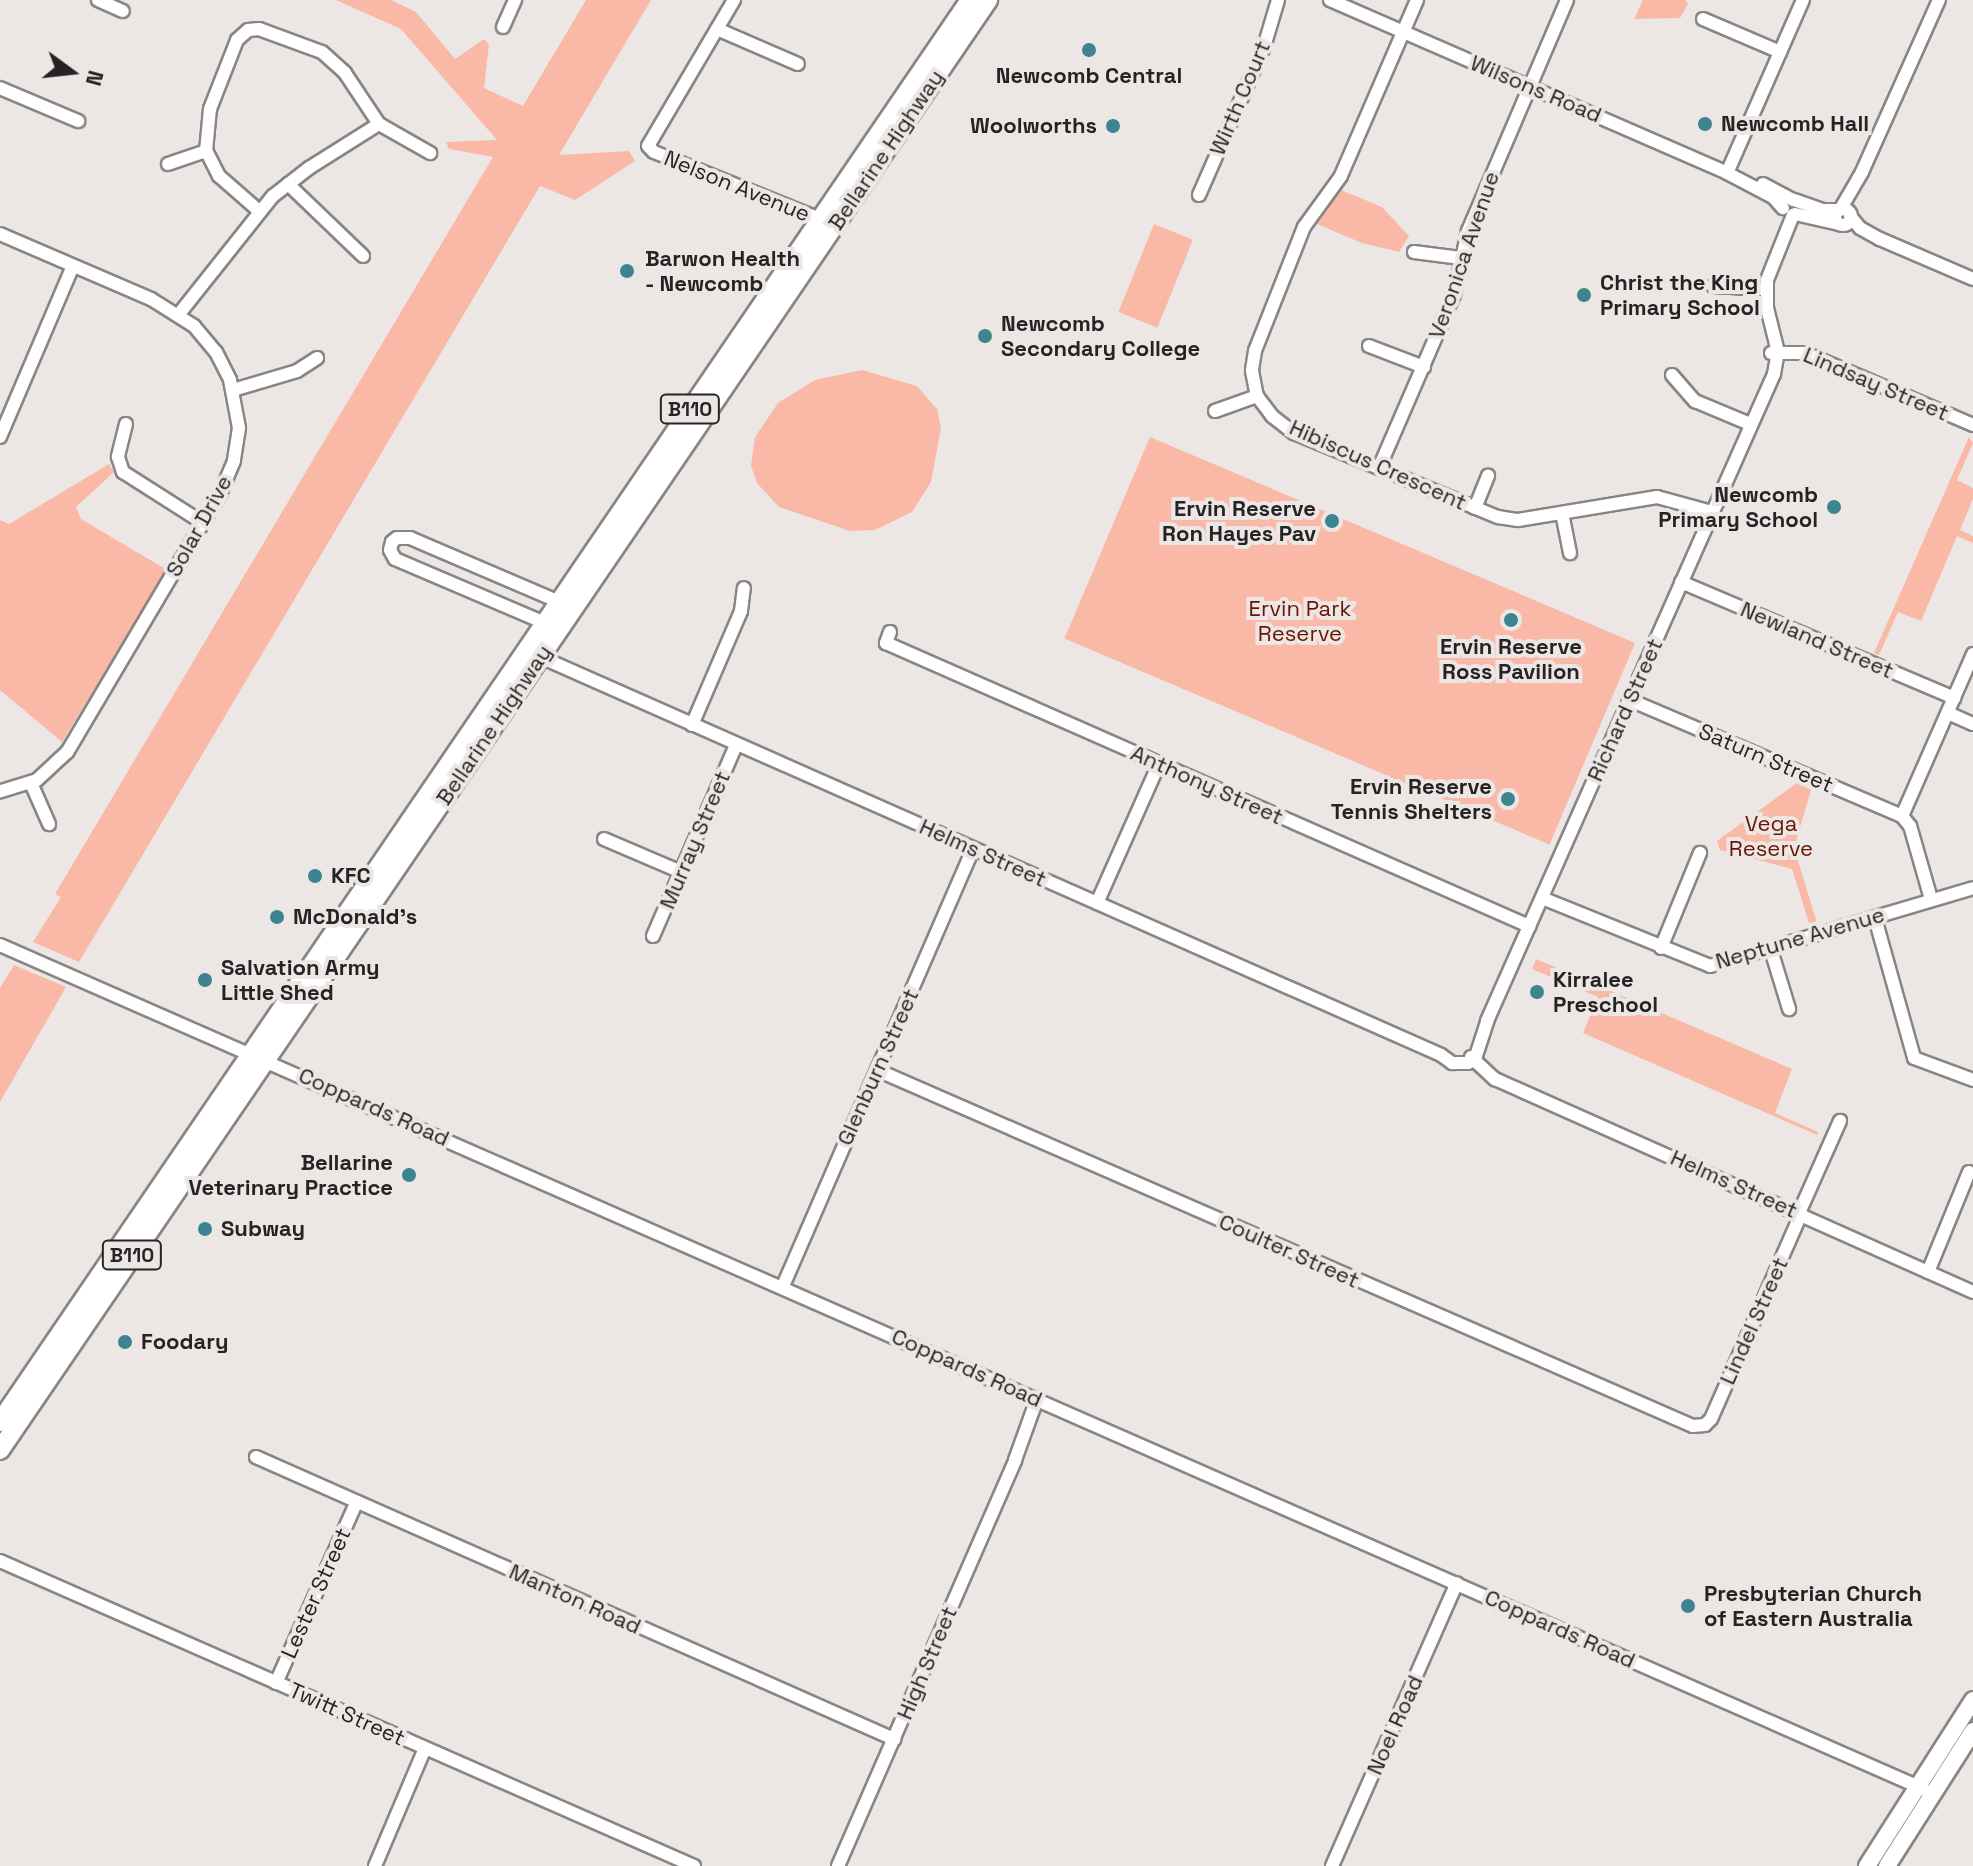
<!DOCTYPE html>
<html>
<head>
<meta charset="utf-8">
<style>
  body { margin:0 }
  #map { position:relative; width:1973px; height:1866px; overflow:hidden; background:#ece7e5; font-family:"Space Grotesk",sans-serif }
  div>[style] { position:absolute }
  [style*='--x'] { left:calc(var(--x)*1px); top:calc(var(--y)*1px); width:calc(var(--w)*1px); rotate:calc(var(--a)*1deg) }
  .green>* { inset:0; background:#fab8a6; transform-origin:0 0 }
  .roads { filter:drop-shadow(2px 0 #898584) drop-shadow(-2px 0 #898584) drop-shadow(0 2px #898584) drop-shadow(0 -2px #898584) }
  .minor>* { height:12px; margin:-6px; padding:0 6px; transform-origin:6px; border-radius:6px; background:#fff }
  .minor>.ring { margin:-6px; padding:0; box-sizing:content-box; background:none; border:12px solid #fff; border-radius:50% }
  .major>* { height:16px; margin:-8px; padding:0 8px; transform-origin:8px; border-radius:8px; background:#fff }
  .highway>* { height:18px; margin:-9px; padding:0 9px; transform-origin:9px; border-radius:9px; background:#fff }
  .dots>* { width:22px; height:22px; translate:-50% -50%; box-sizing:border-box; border:4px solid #ece7e5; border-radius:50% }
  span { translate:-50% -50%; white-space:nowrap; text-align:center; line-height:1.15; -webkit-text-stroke:8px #ece7e5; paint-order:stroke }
  .shield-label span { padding:2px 6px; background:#ece7e5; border:2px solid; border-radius:6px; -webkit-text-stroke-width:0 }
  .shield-label { font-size:20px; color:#252323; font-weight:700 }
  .poi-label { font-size:22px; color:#252323; font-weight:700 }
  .left { translate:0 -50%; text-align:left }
  .right { translate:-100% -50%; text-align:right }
  .street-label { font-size:22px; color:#252323 }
  .park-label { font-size:22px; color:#691400 }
  .north { position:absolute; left:32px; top:32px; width:80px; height:80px; -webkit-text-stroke:6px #ece7e5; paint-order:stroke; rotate:105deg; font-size:22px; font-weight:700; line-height:32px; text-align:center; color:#252323 }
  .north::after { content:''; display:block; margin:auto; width:28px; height:36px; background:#252323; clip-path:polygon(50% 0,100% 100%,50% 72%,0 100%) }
</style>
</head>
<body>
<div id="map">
  <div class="green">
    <i style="clip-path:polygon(336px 0,391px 0,416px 12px,455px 59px,484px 39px,489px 44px,484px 88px,523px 106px,586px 0,651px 0,559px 155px,629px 151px,635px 161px,575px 200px,540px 186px,79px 962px,33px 942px,61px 897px,55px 894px,493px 157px,449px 149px,446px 142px,497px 140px,401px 29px)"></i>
    <i style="clip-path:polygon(1643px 0,1685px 0,1688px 4px,1680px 18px,1634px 19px)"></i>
    <i style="clip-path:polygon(1341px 190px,1382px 207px,1409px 236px,1399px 252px,1362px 243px,1317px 224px)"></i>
    <i style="left:1154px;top:224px;width:42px;height:95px;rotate:22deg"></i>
    <i style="clip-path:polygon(862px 370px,917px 386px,937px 409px,941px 428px,931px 482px,912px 512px,875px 530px,850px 531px,779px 507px,757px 483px,751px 466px,755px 437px,778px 403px,815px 380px)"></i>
    <i style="left:1150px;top:437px;width:527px;height:219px;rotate:23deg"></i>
    <i style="clip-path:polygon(1969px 437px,1973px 443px,1957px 480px,1973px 488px,1973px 499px,1960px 530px,1973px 536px,1973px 543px,1957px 536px,1921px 621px,1898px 612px,1879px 655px,1874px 653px)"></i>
    <i style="clip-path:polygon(109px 464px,114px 472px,76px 507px,81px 519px,167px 570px,62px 742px,0 690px,0 520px,9px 524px)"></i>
    <i style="clip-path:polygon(1797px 783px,1811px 790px,1794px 848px,1817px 923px,1810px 926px,1792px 869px,1720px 850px,1717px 841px)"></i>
    <i style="clip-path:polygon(1536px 959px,1792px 1069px,1775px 1113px,1818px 1132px,1817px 1135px,1583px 1033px,1598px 997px,1532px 969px)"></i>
    <i style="clip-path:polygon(14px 965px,66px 987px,0 1102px,0 988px)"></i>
  </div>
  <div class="roads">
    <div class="minor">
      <i style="--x:98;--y:0;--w:27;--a:24"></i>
      <i style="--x:734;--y:0;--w:169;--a:120.5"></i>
      <i style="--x:648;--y:146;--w:8;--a:45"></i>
      <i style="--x:654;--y:152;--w:179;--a:22"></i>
      <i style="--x:1330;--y:0;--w:433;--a:23.5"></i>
      <i style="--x:1727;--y:173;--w:52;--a:27.6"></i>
      <i style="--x:1773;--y:197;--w:15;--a:48"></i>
      <i style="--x:1417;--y:0;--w:192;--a:113.4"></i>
      <i style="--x:1341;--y:176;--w:63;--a:126"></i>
      <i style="--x:1304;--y:227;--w:133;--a:111.6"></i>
      <i style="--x:1255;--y:351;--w:20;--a:99"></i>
      <i style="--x:1252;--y:371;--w:25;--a:79"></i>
      <i style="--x:1257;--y:396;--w:25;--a:53"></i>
      <i style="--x:1272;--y:416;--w:28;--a:38"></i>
      <i style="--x:1294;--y:433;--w:221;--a:22.4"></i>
      <i style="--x:1498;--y:517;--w:20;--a:9"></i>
      <i style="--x:1518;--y:520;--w:141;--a:-9.4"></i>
      <i style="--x:1657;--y:497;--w:57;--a:15.3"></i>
      <i style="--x:1703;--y:19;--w:84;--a:23.2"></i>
      <i style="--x:503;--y:27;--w:30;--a:-66"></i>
      <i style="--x:717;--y:29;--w:88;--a:23.4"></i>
      <i style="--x:0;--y:88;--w:85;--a:22.9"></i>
      <i style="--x:168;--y:164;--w:40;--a:-18.9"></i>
      <i style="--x:1727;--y:173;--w:189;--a:-66.3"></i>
      <i style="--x:288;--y:184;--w:104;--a:43.8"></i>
      <i style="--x:1763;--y:184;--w:34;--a:28"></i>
      <i style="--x:1199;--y:195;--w:162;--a:-66.3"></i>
      <i style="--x:1264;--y:47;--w:49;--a:-73.4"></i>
      <i style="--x:1794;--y:200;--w:31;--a:19"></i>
      <i style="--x:1823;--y:210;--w:17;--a:0"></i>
      <i class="ring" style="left:1835px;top:209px;width:4px;height:4px"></i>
      <i style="--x:258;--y:210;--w:52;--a:-138.9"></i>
      <i style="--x:219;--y:176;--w:28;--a:-117"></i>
      <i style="--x:206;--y:151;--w:42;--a:-84.6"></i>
      <i style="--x:210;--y:109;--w:74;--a:-68.6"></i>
      <i style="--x:237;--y:40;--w:15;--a:-42"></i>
      <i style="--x:248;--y:30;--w:11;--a:-5"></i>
      <i style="--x:259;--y:29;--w:67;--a:20.1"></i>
      <i style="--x:322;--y:52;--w:31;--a:42"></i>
      <i style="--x:345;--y:73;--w:61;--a:56.3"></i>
      <i style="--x:379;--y:124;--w:59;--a:29.6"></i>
      <i style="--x:1840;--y:210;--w:44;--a:-59.9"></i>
      <i style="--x:1862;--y:172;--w:188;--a:-65.9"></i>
      <i style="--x:1795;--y:214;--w:45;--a:12.8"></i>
      <i style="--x:1850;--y:216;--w:16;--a:50"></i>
      <i style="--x:1860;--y:228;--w:23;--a:29"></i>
      <i style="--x:1880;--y:239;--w:101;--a:23.3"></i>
      <i style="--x:0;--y:234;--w:164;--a:23.3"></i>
      <i style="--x:151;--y:299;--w:51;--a:32.1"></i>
      <i style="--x:194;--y:326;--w:34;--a:50"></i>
      <i style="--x:216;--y:352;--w:31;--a:63"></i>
      <i style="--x:230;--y:380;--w:49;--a:79.4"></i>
      <i style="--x:239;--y:428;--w:33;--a:99"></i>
      <i style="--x:234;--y:461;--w:34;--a:113"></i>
      <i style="--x:221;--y:492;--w:302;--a:120.6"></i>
      <i style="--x:67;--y:752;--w:41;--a:137"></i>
      <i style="--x:37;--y:780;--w:39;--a:163"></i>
      <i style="--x:1414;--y:252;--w:47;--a:7.3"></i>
      <i style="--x:1713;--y:286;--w:53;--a:3.2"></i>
      <i style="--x:179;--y:314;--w:151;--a:-51.5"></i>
      <i style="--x:273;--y:196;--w:46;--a:-37.9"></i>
      <i style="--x:309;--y:168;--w:83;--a:-32.2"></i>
      <i style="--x:1369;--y:346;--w:59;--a:20.9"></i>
      <i style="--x:1771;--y:353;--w:34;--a:0"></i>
      <i style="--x:1805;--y:353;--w:183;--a:23.2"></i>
      <i style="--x:1672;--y:375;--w:35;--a:49"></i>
      <i style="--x:1695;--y:401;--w:60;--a:22.7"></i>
      <i style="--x:233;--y:390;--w:67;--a:-16.5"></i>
      <i style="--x:297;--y:371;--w:24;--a:-33"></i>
      <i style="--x:1215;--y:411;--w:45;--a:-19.7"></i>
      <i style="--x:126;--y:424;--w:34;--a:104"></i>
      <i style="--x:118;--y:457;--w:16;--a:72"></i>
      <i style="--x:123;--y:472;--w:95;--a:32.5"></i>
      <i style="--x:0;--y:437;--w:186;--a:-66.9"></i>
      <i style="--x:1379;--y:468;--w:189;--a:-66.6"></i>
      <i style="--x:1454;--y:295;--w:66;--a:-77.7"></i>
      <i style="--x:1468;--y:231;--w:251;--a:-66.8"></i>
      <i style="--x:1475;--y:508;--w:35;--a:-68"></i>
      <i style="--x:1562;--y:513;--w:41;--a:78.7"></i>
      <i style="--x:1681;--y:582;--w:297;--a:23"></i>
      <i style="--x:545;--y:623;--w:163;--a:-156.9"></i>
      <i style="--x:395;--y:559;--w:10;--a:-119"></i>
      <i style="--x:390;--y:550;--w:8;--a:-76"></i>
      <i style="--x:392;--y:542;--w:6;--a:-39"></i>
      <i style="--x:397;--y:538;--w:13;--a:0"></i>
      <i style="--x:410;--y:538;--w:162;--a:23.2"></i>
      <i style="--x:890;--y:632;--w:12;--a:110"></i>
      <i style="--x:886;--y:643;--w:703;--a:23.76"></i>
      <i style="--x:536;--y:655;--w:989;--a:23.84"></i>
      <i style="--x:1441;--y:1055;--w:14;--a:36"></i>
      <i style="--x:1452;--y:1063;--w:16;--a:0"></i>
      <i style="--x:1468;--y:1063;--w:8;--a:-30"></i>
      <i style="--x:1630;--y:700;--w:296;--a:23.1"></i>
      <i style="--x:1948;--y:713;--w:27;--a:24"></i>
      <i style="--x:692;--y:725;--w:124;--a:-66.7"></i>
      <i style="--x:741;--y:611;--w:23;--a:-83"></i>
      <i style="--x:31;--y:783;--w:45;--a:66.3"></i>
      <i style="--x:604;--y:839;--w:84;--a:23.2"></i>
      <i style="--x:1542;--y:898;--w:181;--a:22"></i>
      <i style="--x:1710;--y:966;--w:274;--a:-16.5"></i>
      <i style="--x:1931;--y:899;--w:76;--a:-106"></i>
      <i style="--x:1910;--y:826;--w:13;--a:-129"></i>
      <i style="--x:1902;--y:816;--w:177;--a:-66.3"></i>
      <i style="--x:1097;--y:903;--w:152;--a:-66"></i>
      <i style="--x:1875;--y:918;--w:145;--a:74.4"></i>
      <i style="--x:1914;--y:1058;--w:63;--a:20.4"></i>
      <i style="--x:653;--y:936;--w:208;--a:-66.5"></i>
      <i style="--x:0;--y:945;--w:2101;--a:23.69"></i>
      <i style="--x:1661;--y:948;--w:103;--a:-67.7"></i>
      <i style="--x:1771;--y:950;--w:62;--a:73"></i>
      <i style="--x:1471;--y:1057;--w:33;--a:43"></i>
      <i style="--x:1495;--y:1079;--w:523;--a:24.02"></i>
      <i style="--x:1475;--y:1059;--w:40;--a:-72"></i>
      <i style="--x:1487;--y:1021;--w:708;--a:-66.08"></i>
      <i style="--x:1774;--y:374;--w:22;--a:-80"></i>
      <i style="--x:1778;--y:352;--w:45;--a:-104"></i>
      <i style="--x:1767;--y:308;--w:28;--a:-90"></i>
      <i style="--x:1767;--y:280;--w:70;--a:-68.2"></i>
      <i style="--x:877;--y:1070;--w:890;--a:23.57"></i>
      <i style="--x:1693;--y:1426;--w:12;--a:-5"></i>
      <i style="--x:1705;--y:1425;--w:8;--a:-45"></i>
      <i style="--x:1711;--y:1419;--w:224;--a:-66.3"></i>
      <i style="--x:1799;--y:1213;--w:101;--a:-66"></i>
      <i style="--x:1928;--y:1272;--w:108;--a:-67.7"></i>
      <i style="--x:783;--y:1286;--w:477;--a:-66.5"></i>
      <i style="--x:256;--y:1457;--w:698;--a:23.85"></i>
      <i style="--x:0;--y:1561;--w:758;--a:23.72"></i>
      <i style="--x:276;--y:1683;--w:197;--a:-66"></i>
      <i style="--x:375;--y:1866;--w:128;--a:-67"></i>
      <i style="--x:838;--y:1866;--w:443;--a:-66.4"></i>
      <i style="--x:1015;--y:1460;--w:65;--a:-70.2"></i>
      <i style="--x:1332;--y:1866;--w:309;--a:-66.2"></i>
    </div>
    <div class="major">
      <i style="--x:1867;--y:1866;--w:197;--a:-57.4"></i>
      <i style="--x:1887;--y:1866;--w:160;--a:-57.5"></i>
    </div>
    <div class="highway">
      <i style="--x:0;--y:1422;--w:1721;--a:-55.7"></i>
      <i style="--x:0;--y:1450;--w:1755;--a:-55.73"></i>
    </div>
  </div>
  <div class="dots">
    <i style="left:1089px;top:50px;background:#3e8490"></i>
    <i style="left:1705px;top:124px;background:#3e8490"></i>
    <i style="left:1113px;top:126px;background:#3e8490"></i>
    <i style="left:627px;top:271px;background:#3e8490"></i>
    <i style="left:1584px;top:295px;background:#3e8490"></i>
    <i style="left:985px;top:336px;background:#3e8490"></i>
    <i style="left:1834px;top:507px;background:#3e8490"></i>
    <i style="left:1332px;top:521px;background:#3e8490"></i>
    <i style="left:1511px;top:620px;background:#3e8490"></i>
    <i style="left:1508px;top:799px;background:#3e8490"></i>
    <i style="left:315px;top:876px;background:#3e8490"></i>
    <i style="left:277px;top:917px;background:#3e8490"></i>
    <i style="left:205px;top:980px;background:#3e8490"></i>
    <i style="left:1537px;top:992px;background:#3e8490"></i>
    <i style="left:409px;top:1175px;background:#3e8490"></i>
    <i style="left:205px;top:1229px;background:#3e8490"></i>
    <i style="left:125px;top:1342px;background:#3e8490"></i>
    <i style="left:1688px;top:1606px;background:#3e8490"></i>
  </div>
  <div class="shield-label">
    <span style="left:690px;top:409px">B110</span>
    <span style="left:132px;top:1255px">B110</span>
  </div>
  <div class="poi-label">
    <span style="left:1089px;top:76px">Newcomb Central</span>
    <span class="left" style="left:1721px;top:124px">Newcomb Hall</span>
    <span class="right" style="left:1097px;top:126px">Woolworths</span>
    <span class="left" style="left:645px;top:271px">Barwon Health<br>- Newcomb</span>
    <span class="left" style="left:1600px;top:295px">Christ the King<br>Primary School</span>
    <span class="left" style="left:1001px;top:336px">Newcomb<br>Secondary College</span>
    <span class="right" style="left:1818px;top:507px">Newcomb<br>Primary School</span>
    <span class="right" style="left:1316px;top:521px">Ervin Reserve<br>Ron Hayes Pav</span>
    <span style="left:1511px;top:659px">Ervin Reserve<br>Ross Pavilion</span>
    <span class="right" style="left:1492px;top:799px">Ervin Reserve<br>Tennis Shelters</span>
    <span class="left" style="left:331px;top:876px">KFC</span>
    <span class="left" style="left:293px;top:917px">McDonald's</span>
    <span class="left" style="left:221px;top:980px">Salvation Army<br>Little Shed</span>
    <span class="left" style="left:1553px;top:992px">Kirralee<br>Preschool</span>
    <span class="right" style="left:393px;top:1175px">Bellarine<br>Veterinary Practice</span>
    <span class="left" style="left:221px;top:1229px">Subway</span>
    <span class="left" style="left:141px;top:1342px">Foodary</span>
    <span class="left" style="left:1704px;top:1606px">Presbyterian Church<br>of Eastern Australia</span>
  </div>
  <div class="street-label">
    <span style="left:1536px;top:89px;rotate:23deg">Wilsons Road</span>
    <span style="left:1240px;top:98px;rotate:-67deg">Wirth Court</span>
    <span style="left:886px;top:150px;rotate:-56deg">Bellarine Highway</span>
    <span style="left:737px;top:186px;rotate:22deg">Nelson Avenue</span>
    <span style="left:1464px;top:255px;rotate:-71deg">Veronica Avenue</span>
    <span style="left:1876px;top:384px;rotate:23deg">Lindsay Street</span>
    <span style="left:1378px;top:465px;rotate:24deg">Hibiscus Crescent</span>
    <span style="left:199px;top:526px;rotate:-61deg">Solar Drive</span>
    <span style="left:1817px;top:640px;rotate:23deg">Newland Street</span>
    <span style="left:1625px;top:710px;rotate:-66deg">Richard Street</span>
    <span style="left:494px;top:725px;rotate:-56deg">Bellarine Highway</span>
    <span style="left:1766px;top:758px;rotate:23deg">Saturn Street</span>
    <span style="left:1207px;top:785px;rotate:24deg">Anthony Street</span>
    <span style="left:695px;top:840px;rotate:-67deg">Murray Street</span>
    <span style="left:983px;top:853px;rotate:24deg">Helms Street</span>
    <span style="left:1800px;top:938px;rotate:-16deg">Neptune Avenue</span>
    <span style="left:878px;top:1067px;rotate:-66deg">Glenburn Street</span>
    <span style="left:374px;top:1107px;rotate:24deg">Coppards Road</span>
    <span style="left:1734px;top:1184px;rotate:24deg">Helms Street</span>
    <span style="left:1289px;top:1251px;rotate:24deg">Coulter Street</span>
    <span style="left:1754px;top:1321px;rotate:-66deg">Lindel Street</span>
    <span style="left:967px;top:1368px;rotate:24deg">Coppards Road</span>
    <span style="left:316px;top:1593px;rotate:-66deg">Lester Street</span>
    <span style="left:575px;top:1599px;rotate:24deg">Manton Road</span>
    <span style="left:1560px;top:1629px;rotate:24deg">Coppards Road</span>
    <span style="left:927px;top:1663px;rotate:-67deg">High Street</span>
    <span style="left:347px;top:1714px;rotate:24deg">Twitt Street</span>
    <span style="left:1395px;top:1725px;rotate:-66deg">Noel Road</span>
  </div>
  <div class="park-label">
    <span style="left:1300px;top:621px">Ervin Park<br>Reserve</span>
    <span style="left:1771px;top:836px">Vega<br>Reserve</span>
  </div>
  <div class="north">N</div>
</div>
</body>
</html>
